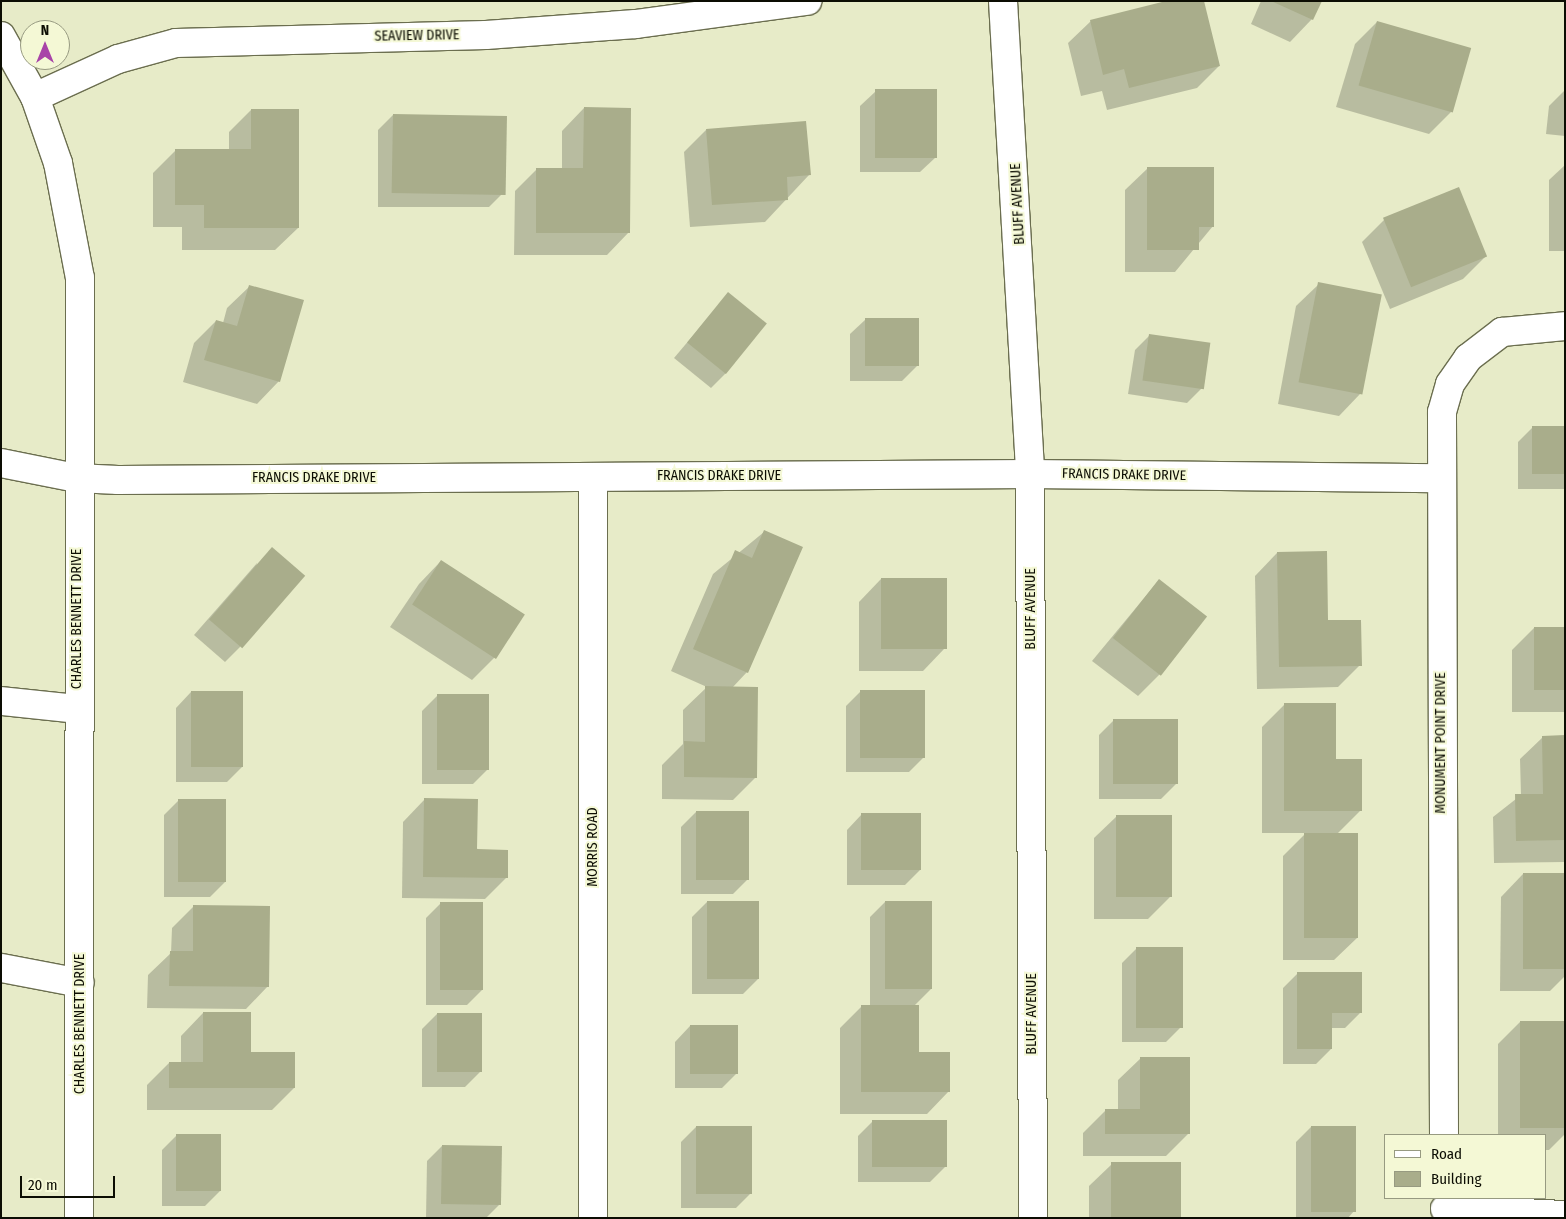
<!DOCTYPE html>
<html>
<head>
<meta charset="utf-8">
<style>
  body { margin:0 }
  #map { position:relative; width:1566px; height:1219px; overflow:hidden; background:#e7ebc8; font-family:"Fira Sans Condensed",sans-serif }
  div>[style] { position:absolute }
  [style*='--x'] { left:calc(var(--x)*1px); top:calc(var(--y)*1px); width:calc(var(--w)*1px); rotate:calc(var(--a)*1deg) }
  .shadow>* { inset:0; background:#0003 }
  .building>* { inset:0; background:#a9ad8b; transform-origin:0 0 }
  .roads { filter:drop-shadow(1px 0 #6b6e4f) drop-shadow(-1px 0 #6b6e4f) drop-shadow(0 1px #6b6e4f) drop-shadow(0 -1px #6b6e4f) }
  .minor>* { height:28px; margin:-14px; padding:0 14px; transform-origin:14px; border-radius:14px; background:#fff }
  span { translate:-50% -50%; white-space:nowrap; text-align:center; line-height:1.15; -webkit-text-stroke:4px #f4f8d5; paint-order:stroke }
  .street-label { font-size:14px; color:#0c0d03 }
  .frame { position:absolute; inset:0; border:2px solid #0c0d03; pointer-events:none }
  .legend { position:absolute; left:1384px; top:1134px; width:162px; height:65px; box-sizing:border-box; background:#f4f8d5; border:1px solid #979a81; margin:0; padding:6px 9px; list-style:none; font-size:15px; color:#0c0d03 }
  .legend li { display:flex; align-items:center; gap:10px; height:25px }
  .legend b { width:25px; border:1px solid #979a81 }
  .north { position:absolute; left:20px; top:20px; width:50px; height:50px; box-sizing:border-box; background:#f4f8d5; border:1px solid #979a81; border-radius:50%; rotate:0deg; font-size:14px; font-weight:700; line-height:20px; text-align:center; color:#0c0d03 }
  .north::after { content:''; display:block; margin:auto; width:18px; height:22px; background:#a843a8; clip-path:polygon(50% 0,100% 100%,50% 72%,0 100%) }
  .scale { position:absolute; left:20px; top:1176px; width:95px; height:22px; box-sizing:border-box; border:2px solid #0c0d03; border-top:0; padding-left:6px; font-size:15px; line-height:18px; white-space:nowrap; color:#0c0d03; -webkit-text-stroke:4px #f4f8d5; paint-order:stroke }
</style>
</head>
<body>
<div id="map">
  <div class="shadow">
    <i style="clip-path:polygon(1261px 1px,1320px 1px,1312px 19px,1290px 42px,1251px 24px)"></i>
    <i style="clip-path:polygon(1091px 21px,1219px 66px,1197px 88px,1107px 110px,1102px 91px,1081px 96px,1068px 43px)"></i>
    <i style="clip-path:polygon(1377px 22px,1451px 112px,1429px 134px,1336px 107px,1355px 44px)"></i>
    <i style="clip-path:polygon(1565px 90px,1565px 136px,1546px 134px,1549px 106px)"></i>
    <i style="clip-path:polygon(876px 91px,936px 157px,920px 172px,860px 172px,860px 106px)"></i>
    <i style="clip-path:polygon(584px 108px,629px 232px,607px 255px,514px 255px,515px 191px,537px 169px,562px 169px,562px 131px)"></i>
    <i style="clip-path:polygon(251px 110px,298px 228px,275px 250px,182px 250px,182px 227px,153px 227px,153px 173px,175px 151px,229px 151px,229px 132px)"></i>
    <i style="clip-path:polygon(393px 115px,504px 192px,489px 207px,378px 207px,378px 130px)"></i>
    <i style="clip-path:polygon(706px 130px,809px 175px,765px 222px,690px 227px,684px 152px)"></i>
    <i style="clip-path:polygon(1565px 165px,1565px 251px,1549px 251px,1549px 180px)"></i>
    <i style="clip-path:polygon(1148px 168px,1213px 226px,1175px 272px,1125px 272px,1125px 190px)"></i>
    <i style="clip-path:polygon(1384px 220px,1486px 256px,1463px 279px,1390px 309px,1362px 242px)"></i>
    <i style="clip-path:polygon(1319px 284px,1361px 393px,1339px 416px,1278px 404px,1296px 306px)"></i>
    <i style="clip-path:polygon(250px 286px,279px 381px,257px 404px,183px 382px,194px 343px,216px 321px,223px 323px,227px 308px)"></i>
    <i style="clip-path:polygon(728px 294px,726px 373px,711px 388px,674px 358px)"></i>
    <i style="clip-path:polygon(866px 319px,917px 366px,902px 381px,850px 381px,850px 334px)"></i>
    <i style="clip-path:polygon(1150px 335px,1202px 388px,1187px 403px,1128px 394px,1135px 350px)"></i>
    <i style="clip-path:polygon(1533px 427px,1565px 427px,1565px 489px,1518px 489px,1518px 442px)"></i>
    <i style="clip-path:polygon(764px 532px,747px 672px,732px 688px,755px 778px,733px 800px,662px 799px,662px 765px,683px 744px,683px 710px,707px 687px,671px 671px,713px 574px)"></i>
    <i style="clip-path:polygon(1277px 553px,1360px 665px,1338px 687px,1257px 689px,1255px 576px)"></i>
    <i style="clip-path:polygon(441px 561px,523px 614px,495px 657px,472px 680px,390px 627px,419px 584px)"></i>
    <i style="clip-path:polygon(257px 563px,240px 647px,225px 662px,194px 635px)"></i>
    <i style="clip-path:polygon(881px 579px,945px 648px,923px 671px,859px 671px,859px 602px)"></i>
    <i style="clip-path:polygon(1159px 580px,1160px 674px,1138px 696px,1092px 661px)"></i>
    <i style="clip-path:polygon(1534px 628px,1565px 628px,1565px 712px,1512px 712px,1512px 650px)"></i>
    <i style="clip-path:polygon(861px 691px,924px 757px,909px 772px,846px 772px,846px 706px)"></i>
    <i style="clip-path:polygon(191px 692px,242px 767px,227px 782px,176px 782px,176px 708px)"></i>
    <i style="clip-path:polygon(437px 696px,488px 769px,473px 784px,422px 784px,422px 711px)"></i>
    <i style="clip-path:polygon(1284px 705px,1335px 760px,1360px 811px,1337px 834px,1357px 938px,1334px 960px,1283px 960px,1283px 856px,1306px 833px,1262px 833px,1262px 727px)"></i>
    <i style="clip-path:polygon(1114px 720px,1176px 784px,1161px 799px,1099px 799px,1099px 735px)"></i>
    <i style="clip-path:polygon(1543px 737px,1565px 737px,1565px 862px,1494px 863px,1493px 817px,1521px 795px,1520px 759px)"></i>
    <i style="clip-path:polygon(425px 799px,507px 877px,485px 899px,402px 898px,403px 822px)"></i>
    <i style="clip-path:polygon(179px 800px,225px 882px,210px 897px,164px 897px,164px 815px)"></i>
    <i style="clip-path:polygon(696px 812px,748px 879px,733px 894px,681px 894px,681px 827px)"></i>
    <i style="clip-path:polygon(862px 814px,920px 870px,905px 885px,847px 885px,847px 830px)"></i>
    <i style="clip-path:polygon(1117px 816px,1171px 896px,1148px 919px,1094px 919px,1094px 838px)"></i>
    <i style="clip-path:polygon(1523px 874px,1565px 874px,1565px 976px,1550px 991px,1500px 991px,1501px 897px)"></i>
    <i style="clip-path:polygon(707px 902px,758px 979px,743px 994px,692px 994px,692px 917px)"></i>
    <i style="clip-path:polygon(885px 902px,931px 989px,914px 1006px,917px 1053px,949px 1091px,927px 1114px,840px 1114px,840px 1028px,862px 1006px,870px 1006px,870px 917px)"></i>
    <i style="clip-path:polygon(441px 903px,482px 990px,467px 1005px,426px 1005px,426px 918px)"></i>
    <i style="clip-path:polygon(194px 906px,268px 986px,246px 1009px,147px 1008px,148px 975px,171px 953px,172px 928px)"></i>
    <i style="clip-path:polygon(1137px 948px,1181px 1027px,1166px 1042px,1122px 1042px,1122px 963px)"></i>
    <i style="clip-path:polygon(1298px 973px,1360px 1013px,1345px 1028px,1331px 1028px,1331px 1049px,1316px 1064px,1283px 1064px,1283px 988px)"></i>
    <i style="clip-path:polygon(203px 1013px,294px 1088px,272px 1110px,147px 1110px,147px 1085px,169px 1063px,181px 1063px,181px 1036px)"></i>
    <i style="clip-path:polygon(437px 1014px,480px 1072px,465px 1087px,422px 1087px,422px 1029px)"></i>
    <i style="clip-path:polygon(1520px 1022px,1565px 1022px,1565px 1134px,1549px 1150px,1545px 1150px,1545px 1135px,1498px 1135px,1498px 1044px)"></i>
    <i style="clip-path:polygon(690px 1026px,737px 1073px,722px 1088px,675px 1088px,675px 1042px)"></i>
    <i style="clip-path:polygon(1141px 1058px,1188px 1134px,1166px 1156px,1083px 1156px,1083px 1133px,1106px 1110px,1118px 1110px,1118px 1080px)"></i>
    <i style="clip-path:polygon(873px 1121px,945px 1167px,930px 1182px,858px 1182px,858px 1136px)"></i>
    <i style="clip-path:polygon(696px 1127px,751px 1193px,736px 1208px,681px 1208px,681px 1142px)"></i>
    <i style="clip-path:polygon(1311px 1127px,1354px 1211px,1348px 1218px,1296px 1218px,1296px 1142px)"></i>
    <i style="clip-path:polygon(177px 1135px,220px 1191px,205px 1206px,162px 1206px,162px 1150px)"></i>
    <i style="clip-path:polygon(442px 1146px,499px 1205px,486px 1218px,426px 1218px,427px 1161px)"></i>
    <i style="clip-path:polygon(1112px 1164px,1180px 1218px,1089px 1218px,1089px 1186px)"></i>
  </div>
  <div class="building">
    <i style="clip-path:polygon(1166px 1px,1204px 1px,1220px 66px,1129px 88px,1124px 69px,1103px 75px,1090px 20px)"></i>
    <i style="clip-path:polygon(1271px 1px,1322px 1px,1313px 20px)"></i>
    <i style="left:1377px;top:21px;width:98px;height:67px;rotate:16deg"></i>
    <i style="left:875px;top:89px;width:62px;height:69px"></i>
    <i style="clip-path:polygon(584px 107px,631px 108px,630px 233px,536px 233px,536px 168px,583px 168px)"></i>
    <i style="clip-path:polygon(251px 109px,299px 109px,299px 228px,204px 228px,204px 205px,175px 205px,175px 149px,251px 149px)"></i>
    <i style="left:393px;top:114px;width:114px;height:79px;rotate:1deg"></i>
    <i style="clip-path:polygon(806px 121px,811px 175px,787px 177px,788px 200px,712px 205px,706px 129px)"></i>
    <i style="clip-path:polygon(1147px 167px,1214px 167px,1214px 227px,1199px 227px,1199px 250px,1147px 250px)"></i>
    <i style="left:1459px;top:187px;width:75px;height:82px;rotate:68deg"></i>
    <i style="left:1318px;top:282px;width:65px;height:102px;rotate:11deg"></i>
    <i style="clip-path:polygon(249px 285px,304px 300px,280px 382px,204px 360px,216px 320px,237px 326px)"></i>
    <i style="left:728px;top:292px;width:50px;height:65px;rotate:39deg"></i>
    <i style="left:865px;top:318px;width:54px;height:48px"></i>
    <i style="left:1149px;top:334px;width:62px;height:47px;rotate:8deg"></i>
    <i style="left:1532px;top:426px;width:33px;height:48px"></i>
    <i style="clip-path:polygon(764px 530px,803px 547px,748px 673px,693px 649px,735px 550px,752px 558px)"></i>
    <i style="left:272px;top:547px;width:44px;height:96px;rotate:41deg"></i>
    <i style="clip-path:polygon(1327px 551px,1328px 620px,1361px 620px,1362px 666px,1279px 667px,1277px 552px)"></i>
    <i style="left:441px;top:560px;width:100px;height:53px;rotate:33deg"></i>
    <i style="left:881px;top:578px;width:66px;height:71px"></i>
    <i style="left:1159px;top:579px;width:61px;height:75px;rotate:38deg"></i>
    <i style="left:1534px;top:627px;width:31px;height:63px"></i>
    <i style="clip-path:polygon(705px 686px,758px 687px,757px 778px,684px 777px,684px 741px,705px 742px)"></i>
    <i style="left:860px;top:690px;width:65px;height:68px"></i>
    <i style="left:191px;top:691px;width:52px;height:76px"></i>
    <i style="left:437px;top:694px;width:52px;height:76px"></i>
    <i style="clip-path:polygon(1284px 703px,1336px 703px,1336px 759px,1362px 759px,1362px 811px,1284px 811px)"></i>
    <i style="left:1113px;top:719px;width:65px;height:65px"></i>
    <i style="clip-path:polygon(1565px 735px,1565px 840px,1516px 841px,1515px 794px,1543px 794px,1542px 736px)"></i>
    <i style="clip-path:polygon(424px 798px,478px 799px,477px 849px,508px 850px,508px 878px,423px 877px)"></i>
    <i style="left:178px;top:799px;width:48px;height:83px"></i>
    <i style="left:696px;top:811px;width:53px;height:69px"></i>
    <i style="left:861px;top:813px;width:60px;height:57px"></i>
    <i style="left:1116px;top:815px;width:56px;height:82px"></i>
    <i style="left:1304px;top:833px;width:54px;height:105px"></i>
    <i style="left:1523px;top:873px;width:42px;height:96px"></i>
    <i style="left:707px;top:901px;width:52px;height:78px"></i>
    <i style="left:885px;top:901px;width:47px;height:88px"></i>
    <i style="left:440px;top:902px;width:43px;height:88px"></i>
    <i style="clip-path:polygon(193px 905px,270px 906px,269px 987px,169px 986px,170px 951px,193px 951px)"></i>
    <i style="left:1136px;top:947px;width:47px;height:81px"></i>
    <i style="clip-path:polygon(1297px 972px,1362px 972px,1362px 1013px,1332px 1013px,1332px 1049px,1297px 1049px)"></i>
    <i style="clip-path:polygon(861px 1005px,919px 1005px,919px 1052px,950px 1052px,950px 1092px,861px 1092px)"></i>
    <i style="clip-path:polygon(203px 1012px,251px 1012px,251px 1052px,295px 1052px,295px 1088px,169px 1088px,169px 1062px,203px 1062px)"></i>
    <i style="left:437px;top:1013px;width:45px;height:59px"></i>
    <i style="left:1520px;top:1021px;width:45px;height:107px"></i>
    <i style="left:690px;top:1025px;width:48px;height:49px"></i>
    <i style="clip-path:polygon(1140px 1057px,1190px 1057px,1190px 1134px,1105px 1134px,1105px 1109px,1140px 1109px)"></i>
    <i style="left:872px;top:1120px;width:75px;height:47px"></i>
    <i style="left:696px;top:1126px;width:56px;height:68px"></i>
    <i style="left:1311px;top:1126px;width:45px;height:86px"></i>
    <i style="left:176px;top:1134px;width:45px;height:57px"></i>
    <i style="left:442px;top:1145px;width:60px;height:59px;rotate:1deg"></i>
    <i style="left:1111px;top:1162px;width:70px;height:56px"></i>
  </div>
  <div class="roads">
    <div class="minor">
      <i style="--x:1003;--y:1;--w:474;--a:86.7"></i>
      <i style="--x:1030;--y:474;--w:744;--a:89.77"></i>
      <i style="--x:1;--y:36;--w:70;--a:60.9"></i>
      <i style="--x:35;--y:97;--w:70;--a:70.8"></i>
      <i style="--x:58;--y:163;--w:117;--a:79.2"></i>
      <i style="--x:80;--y:278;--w:940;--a:90.06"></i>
      <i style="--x:35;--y:97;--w:91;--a:-24.6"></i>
      <i style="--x:118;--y:59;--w:60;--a:-15.4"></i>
      <i style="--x:176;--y:43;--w:310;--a:-1.5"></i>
      <i style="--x:486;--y:35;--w:150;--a:-4.2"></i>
      <i style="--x:636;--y:24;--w:173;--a:-7.7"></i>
      <i style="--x:1;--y:463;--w:76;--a:11.3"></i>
      <i style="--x:76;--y:478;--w:42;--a:2.7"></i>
      <i style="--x:118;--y:480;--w:912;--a:-0.38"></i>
      <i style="--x:1030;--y:474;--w:409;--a:0.6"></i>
      <i style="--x:593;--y:477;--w:741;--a:90"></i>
      <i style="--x:1;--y:701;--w:76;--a:6"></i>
      <i style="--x:1;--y:968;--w:80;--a:10.8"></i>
      <i style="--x:1444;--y:1135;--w:723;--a:-90.16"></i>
      <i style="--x:1442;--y:412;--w:29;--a:-74"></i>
      <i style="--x:1450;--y:384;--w:32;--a:-55"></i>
      <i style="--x:1468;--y:358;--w:43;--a:-37.4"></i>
      <i style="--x:1502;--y:332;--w:63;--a:-5.4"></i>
      <i style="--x:1445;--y:1209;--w:120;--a:2.9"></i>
    </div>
  </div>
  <div class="street-label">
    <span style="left:417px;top:36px;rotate:-1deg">SEAVIEW DRIVE</span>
    <span style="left:1018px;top:204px;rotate:-93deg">BLUFF AVENUE</span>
    <span style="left:1124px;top:475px;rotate:1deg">FRANCIS DRAKE DRIVE</span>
    <span style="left:719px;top:476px">FRANCIS DRAKE DRIVE</span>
    <span style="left:314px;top:478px">FRANCIS DRAKE DRIVE</span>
    <span style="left:1031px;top:609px;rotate:-90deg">BLUFF AVENUE</span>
    <span style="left:77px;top:619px;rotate:-90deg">CHARLES BENNETT DRIVE</span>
    <span style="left:1441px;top:743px;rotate:-90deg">MONUMENT POINT DRIVE</span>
    <span style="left:593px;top:847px;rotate:-90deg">MORRIS ROAD</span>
    <span style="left:1032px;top:1014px;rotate:-90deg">BLUFF AVENUE</span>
    <span style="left:80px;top:1024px;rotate:-90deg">CHARLES BENNETT DRIVE</span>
  </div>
  <div class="frame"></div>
  <ul class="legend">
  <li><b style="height:6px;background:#fff"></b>Road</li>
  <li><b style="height:14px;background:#a9ad8b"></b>Building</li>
  </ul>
  <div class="north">N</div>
  <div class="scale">20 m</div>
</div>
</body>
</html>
